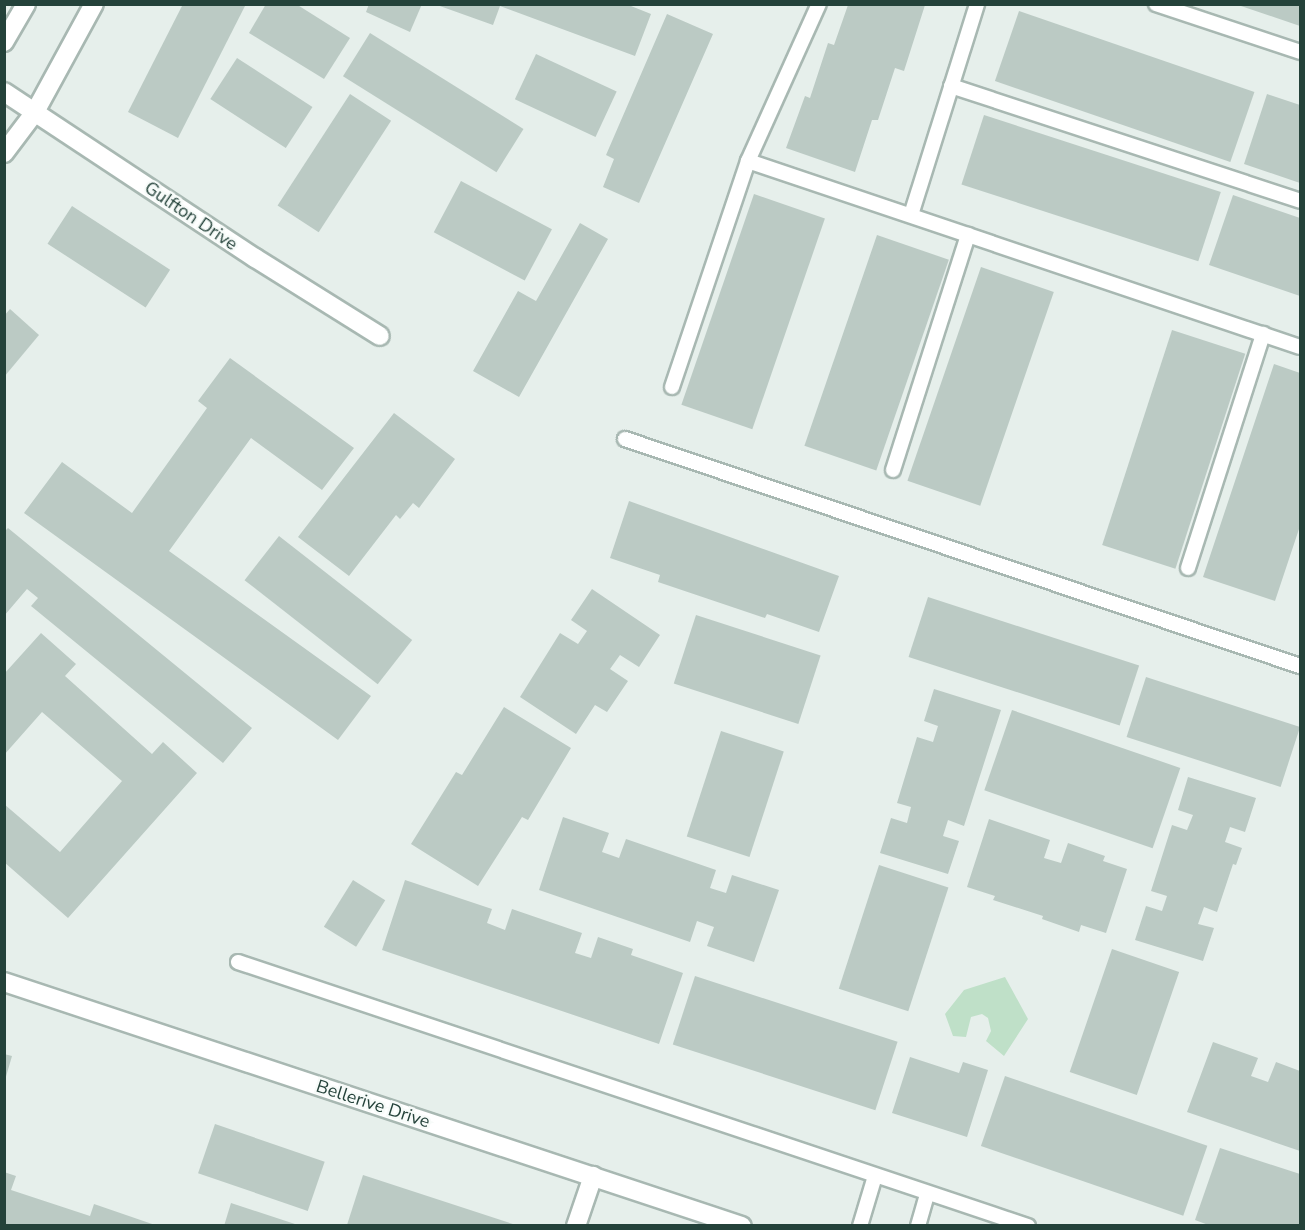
<!DOCTYPE html>
<html>
<head>
<meta charset="utf-8">
<style>
  body { margin:0 }
  #map { position:relative; width:1305px; height:1230px; overflow:hidden; background:#e6efeb; font-family:"Nunito Sans",sans-serif }
  div>[style] { position:absolute }
  [style*='--x'] { left:calc(var(--x)*1px); top:calc(var(--y)*1px); width:calc(var(--w)*1px); rotate:calc(var(--a)*1deg) }
  .green>* { inset:0; background:#bfe0c8 }
  .building>* { inset:0; background:#bbcac4; transform-origin:0 0 }
  .roads { filter:drop-shadow(2px 0 #a8b8b2) drop-shadow(-2px 0 #a8b8b2) drop-shadow(0 2px #a8b8b2) drop-shadow(0 -2px #a8b8b2) }
  .service>* { height:14px; margin:-7px; padding:0 7px; transform-origin:7px; border-radius:7px; background:#fff }
  .minor>* { height:18px; margin:-9px; padding:0 9px; transform-origin:9px; border-radius:9px; background:#fff }
  .secondary>* { height:18px; margin:-9px; padding:0 9px; transform-origin:9px; border-radius:9px; background:#fff }
  span { translate:-50% -50%; white-space:nowrap; text-align:center; line-height:1.15; -webkit-text-stroke:4.5px #f7fbf9; paint-order:stroke }
  .street-label { font-size:18px; color:#24423a }
  .frame { position:absolute; inset:0; border:6px solid #24423a; pointer-events:none }
</style>
</head>
<body>
<div id="map">
  <div class="green">
    <i style="clip-path:polygon(1005px 977px,1028px 1019px,1004px 1056px,986px 1041px,991px 1031px,988px 1018px,982px 1014px,971px 1017px,966px 1037px,953px 1036px,945px 1014px,964px 990px)"></i>
  </div>
  <div class="building">
    <i style="clip-path:polygon(183px 4px,246px 4px,178px 138px,128px 112px)"></i>
    <i style="clip-path:polygon(266px 4px,296px 4px,350px 38px,324px 79px,249px 33px)"></i>
    <i style="clip-path:polygon(369px 4px,422px 4px,410px 32px,366px 12px)"></i>
    <i style="clip-path:polygon(501px 4px,626px 4px,651px 14px,635px 56px,500px 6px,493px 25px,437px 5px)"></i>
    <i style="clip-path:polygon(1238px 4px,1300px 4px,1300px 26px,1238px 5px)"></i>
    <i style="clip-path:polygon(848px 5px,925px 5px,904px 71px,895px 68px,878px 120px,872px 120px,855px 172px,786px 148px,805px 96px,810px 98px,828px 43px,834px 45px)"></i>
    <i style="left:1019px;top:11px;width:249px;height:74px;rotate:19deg"></i>
    <i style="clip-path:polygon(667px 14px,713px 34px,639px 203px,603px 187px,614px 159px,606px 155px)"></i>
    <i style="left:370px;top:33px;width:181px;height:51px;rotate:32deg"></i>
    <i style="left:536px;top:54px;width:89px;height:50px;rotate:25deg"></i>
    <i style="left:237px;top:58px;width:90px;height:49px;rotate:33deg"></i>
    <i style="left:350px;top:94px;width:49px;height:133px;rotate:33deg"></i>
    <i style="clip-path:polygon(1267px 94px,1300px 105px,1300px 183px,1244px 164px)"></i>
    <i style="left:984px;top:115px;width:249px;height:73px;rotate:18deg"></i>
    <i style="left:461px;top:181px;width:103px;height:58px;rotate:28deg"></i>
    <i style="left:754px;top:194px;width:75px;height:223px;rotate:19deg"></i>
    <i style="clip-path:polygon(1233px 195px,1300px 218px,1300px 296px,1209px 265px)"></i>
    <i style="left:72px;top:206px;width:117px;height:45px;rotate:33deg"></i>
    <i style="clip-path:polygon(580px 223px,608px 239px,519px 397px,473px 371px,518px 291px,536px 301px)"></i>
    <i style="left:877px;top:235px;width:76px;height:223px;rotate:19deg"></i>
    <i style="left:981px;top:267px;width:77px;height:226px;rotate:19deg"></i>
    <i style="clip-path:polygon(10px 309px,39px 335px,4px 377px,4px 316px)"></i>
    <i style="left:1172px;top:330px;width:77px;height:226px;rotate:18deg"></i>
    <i style="clip-path:polygon(230px 358px,354px 448px,322px 490px,251px 438px,169px 551px,371px 696px,338px 740px,24px 513px,62px 462px,132px 513px,207px 408px,198px 401px)"></i>
    <i style="clip-path:polygon(1274px 364px,1300px 373px,1300px 526px,1275px 601px,1203px 577px)"></i>
    <i style="clip-path:polygon(394px 413px,455px 459px,419px 508px,413px 503px,400px 519px,396px 515px,349px 576px,298px 537px)"></i>
    <i style="clip-path:polygon(629px 501px,839px 576px,819px 632px,767px 614px,765px 618px,658px 582px,660px 575px,610px 558px)"></i>
    <i style="clip-path:polygon(8px 528px,252px 728px,223px 763px,31px 606px,38px 598px,27px 589px,4px 616px,4px 532px)"></i>
    <i style="left:279px;top:536px;width:169px;height:56px;rotate:38deg"></i>
    <i style="clip-path:polygon(592px 589px,660px 635px,639px 667px,620px 655px,610px 669px,628px 681px,607px 712px,595px 705px,576px 734px,520px 697px,560px 633px,578px 644px,587px 631px,571px 620px)"></i>
    <i style="left:928px;top:597px;width:222px;height:63px;rotate:18deg"></i>
    <i style="left:696px;top:615px;width:131px;height:72px;rotate:18deg"></i>
    <i style="clip-path:polygon(41px 633px,76px 664px,65px 676px,152px 754px,163px 742px,197px 773px,68px 918px,4px 862px,4px 804px,60px 852px,122px 781px,42px 712px,4px 755px,4px 674px)"></i>
    <i style="left:1146px;top:677px;width:162px;height:63px;rotate:18deg"></i>
    <i style="clip-path:polygon(934px 689px,1001px 710px,964px 826px,948px 820px,943px 836px,959px 841px,948px 874px,880px 853px,891px 818px,907px 823px,911px 807px,897px 803px,917px 737px,933px 742px,938px 726px,924px 721px)"></i>
    <i style="clip-path:polygon(504px 707px,571px 748px,528px 820px,522px 817px,478px 886px,411px 844px,456px 772px,462px 775px)"></i>
    <i style="left:1012px;top:710px;width:178px;height:85px;rotate:19deg"></i>
    <i style="left:721px;top:731px;width:66px;height:111px;rotate:18deg"></i>
    <i style="clip-path:polygon(1188px 777px,1256px 798px,1245px 832px,1230px 827px,1225px 842px,1242px 848px,1236px 865px,1233px 864px,1217px 912px,1204px 907px,1198px 924px,1214px 928px,1203px 961px,1135px 940px,1146px 906px,1162px 911px,1167px 896px,1151px 891px,1172px 825px,1187px 830px,1193px 815px,1178px 810px)"></i>
    <i style="clip-path:polygon(563px 817px,609px 833px,602px 852px,619px 858px,626px 839px,716px 870px,710px 888px,726px 893px,732px 875px,779px 890px,754px 962px,707px 946px,714px 927px,697px 921px,690px 942px,539px 890px)"></i>
    <i style="clip-path:polygon(989px 819px,1050px 840px,1044px 858px,1061px 863px,1068px 843px,1105px 856px,1103px 861px,1127px 869px,1106px 933px,1081px 925px,1079px 932px,1042px 919px,1043px 916px,993px 900px,995px 896px,967px 887px)"></i>
    <i style="left:879px;top:865px;width:73px;height:130px;rotate:18deg"></i>
    <i style="left:353px;top:880px;width:38px;height:55px;rotate:32deg"></i>
    <i style="clip-path:polygon(405px 880px,492px 909px,487px 923px,505px 930px,512px 909px,582px 933px,575px 953px,591px 958px,598px 937px,633px 949px,631px 955px,683px 973px,659px 1044px,382px 950px)"></i>
    <i style="left:1112px;top:949px;width:71px;height:130px;rotate:19deg"></i>
    <i style="left:695px;top:976px;width:213px;height:72px;rotate:18deg"></i>
    <i style="clip-path:polygon(1213px 1042px,1258px 1058px,1251px 1076px,1268px 1082px,1276px 1062px,1300px 1071px,1300px 1151px,1187px 1112px)"></i>
    <i style="clip-path:polygon(4px 1054px,12px 1056px,5px 1080px,4px 1080px)"></i>
    <i style="clip-path:polygon(910px 1057px,959px 1073px,963px 1062px,988px 1070px,967px 1137px,892px 1113px)"></i>
    <i style="left:1005px;top:1076px;width:214px;height:74px;rotate:19deg"></i>
    <i style="left:215px;top:1124px;width:116px;height:52px;rotate:19deg"></i>
    <i style="clip-path:polygon(1220px 1148px,1300px 1174px,1300px 1226px,1211px 1226px,1195px 1220px)"></i>
    <i style="clip-path:polygon(4px 1172px,16px 1176px,11px 1190px,90px 1216px,94px 1204px,158px 1226px,4px 1226px)"></i>
    <i style="clip-path:polygon(363px 1175px,516px 1225px,516px 1226px,347px 1225px)"></i>
    <i style="clip-path:polygon(231px 1203px,298px 1225px,298px 1226px,224px 1226px)"></i>
  </div>
  <div class="roads">
    <div class="service">
      <i style="--x:1156;--y:4;--w:152;--a:18.4"></i>
      <i style="--x:951;--y:86;--w:367;--a:18.2"></i>
      <i style="--x:748;--y:161;--w:582;--a:18.62"></i>
      <i style="--x:911;--y:215;--w:221;--a:-72.6"></i>
      <i style="--x:672;--y:387;--w:238;--a:-71.4"></i>
      <i style="--x:748;--y:161;--w:172;--a:-65.7"></i>
      <i style="--x:625;--y:439;--w:712;--a:18.59"></i>
      <i style="--x:893;--y:470;--w:247;--a:-72.3"></i>
      <i style="--x:1188;--y:568;--w:246;--a:-72.2"></i>
      <i style="--x:238;--y:962;--w:833;--a:18.48"></i>
      <i style="--x:860;--y:1226;--w:52;--a:-73.3"></i>
      <i style="--x:918;--y:1226;--w:33;--a:-74"></i>
    </div>
    <div class="minor">
      <i style="--x:4;--y:92;--w:301;--a:33.5"></i>
      <i style="--x:255;--y:258;--w:147;--a:32"></i>
      <i style="--x:4;--y:982;--w:777;--a:18.3"></i>
      <i style="--x:576;--y:1226;--w:53;--a:-71.2"></i>
    </div>
    <div class="secondary">
      <i style="--x:4;--y:42;--w:44;--a:-59.9"></i>
      <i style="--x:4;--y:153;--w:51;--a:-52.9"></i>
      <i style="--x:35;--y:112;--w:123;--a:-61.4"></i>
    </div>
  </div>
  <div class="street-label">
    <span style="left:191px;top:216px;rotate:34deg">Gulfton Drive</span>
    <span style="left:373px;top:1104px;rotate:18deg">Bellerive Drive</span>
  </div>
  <div class="frame"></div>
</div>
</body>
</html>
